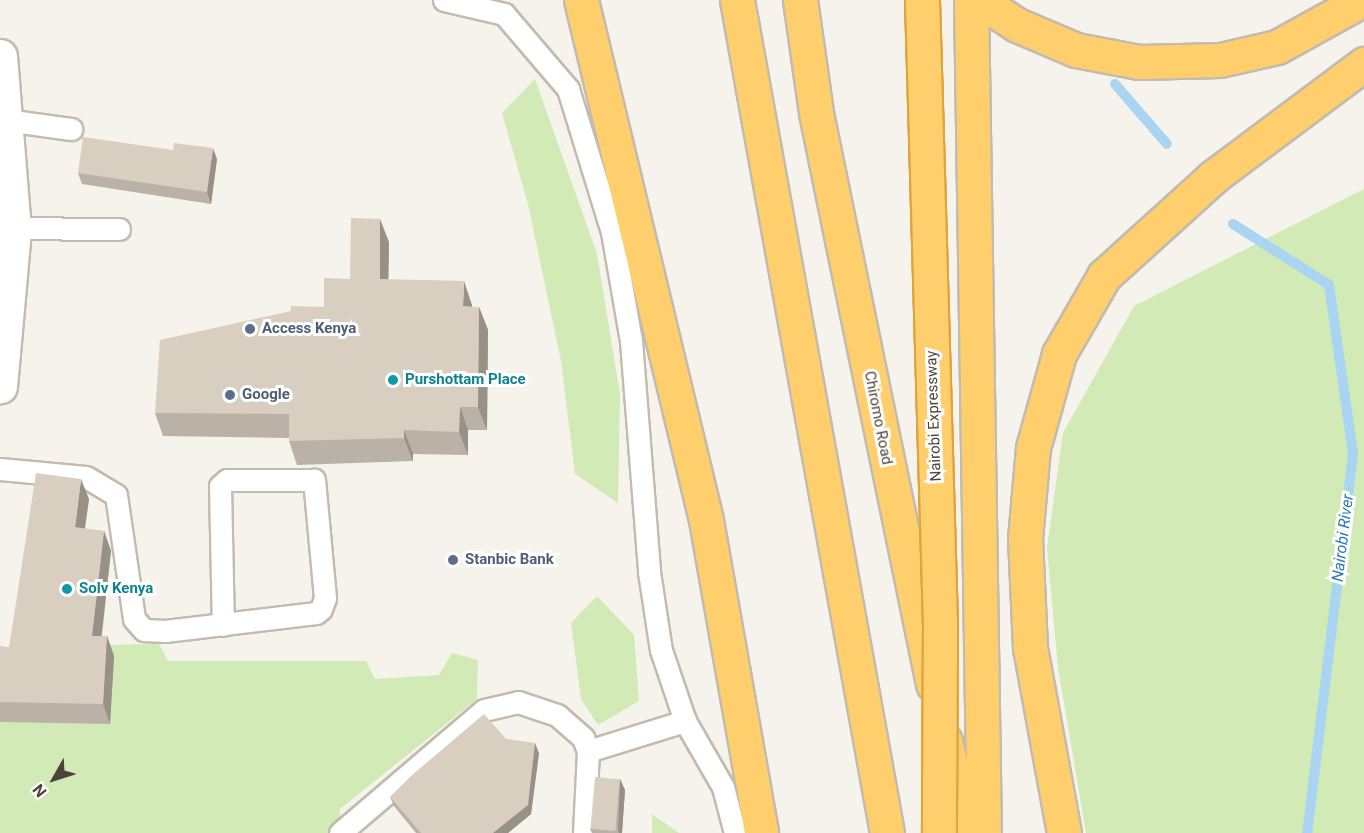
<!DOCTYPE html>
<html>
<head>
<meta charset="utf-8">
<style>
  body { margin:0 }
  #map { position:relative; width:1364px; height:833px; overflow:hidden; background:#f6f3ec; font-family:Roboto,sans-serif }
  div>[style] { position:absolute }
  [style*='--x'] { left:calc(var(--x)*1px); top:calc(var(--y)*1px); width:calc(var(--w)*1px); rotate:calc(var(--a)*1deg) }
  .green>* { inset:0; background:#d2eab5 }
  .stream>* { height:10px; margin:-5px; padding:0 5px; transform-origin:5px; border-radius:5px; background:#a9d4f2 }
  .roads { filter:drop-shadow(2px 0 #c2bbae) drop-shadow(-2px 0 #c2bbae) drop-shadow(0 2px #c2bbae) drop-shadow(0 -2px #c2bbae) }
  .lane>* { height:21px; margin:-10.5px; padding:0 10.5px; transform-origin:10.5px; border-radius:10.5px; background:#fff }
  .street>* { height:33px; margin:-16.5px; padding:0 16.5px; transform-origin:16.5px; border-radius:16.5px; background:#fff }
  .highway>* { height:33px; margin:-16.5px; padding:0 16.5px; transform-origin:16.5px; border-radius:16.5px; background:#ffcf6e }
  .bridges { filter:drop-shadow(2px 0 #e0a43c) drop-shadow(-2px 0 #e0a43c) drop-shadow(0 2px #e0a43c) drop-shadow(0 -2px #e0a43c) }
  .highway-bridge>* { height:33px; margin:-16.5px; padding:0 16.5px; transform-origin:16.5px; border-radius:16.5px; background:#ffcf6e }
  .wall>* { inset:0; background:#bab2a6 }
  .shaded-wall>* { inset:0; background:#979187 }
  .building>* { inset:0; background:#d8cfc1; transform-origin:0 0 }
  .dots>* { width:16px; height:16px; translate:-50% -50%; box-sizing:border-box; border:3px solid #fff; border-radius:50% }
  span { translate:-50% -50%; white-space:nowrap; text-align:center; line-height:1.15; -webkit-text-stroke:6px #fff; paint-order:stroke }
  .service-label { font-size:15px; color:#4e5e75; font-weight:700 }
  .left { translate:0 -50%; text-align:left }
  .culture-label { font-size:15px; color:#0d838f; font-weight:700 }
  .street-label { font-size:15px; color:#4b4439 }
  .water-label { font-size:16px; color:#2e7ab2; font-style:italic }
  .north { position:absolute; left:24px; top:749px; width:60px; height:60px; -webkit-text-stroke:4px #fff; paint-order:stroke; rotate:231deg; font-size:16px; font-weight:700; line-height:24px; text-align:center; color:#4b4439 }
  .north::after { content:''; display:block; margin:auto; width:21px; height:27px; background:#4b4439; clip-path:polygon(50% 0,100% 100%,50% 72%,0 100%) }
</style>
</head>
<body>
<div id="map">
  <div class="green">
    <i style="clip-path:polygon(535px 79px,597px 254px,620px 394px,618px 503px,575px 474px,561px 361px,528px 204px,502px 113px)"></i>
    <i style="clip-path:polygon(1364px 189px,1364px 833px,1086px 833px,1058px 668px,1047px 548px,1063px 433px,1134px 306px)"></i>
    <i style="clip-path:polygon(597px 596px,634px 635px,639px 701px,598px 725px,581px 699px,571px 623px)"></i>
    <i style="clip-path:polygon(159px 644px,168px 661px,366px 661px,375px 679px,439px 675px,452px 653px,478px 660px,477px 699px,340px 809px,340px 833px,0 833px,0 647px)"></i>
    <i style="clip-path:polygon(652px 814px,679px 833px,652px 833px)"></i>
  </div>
  <div class="stream">
    <i style="--x:1115;--y:84;--w:79;--a:49.1"></i>
    <i style="--x:1233;--y:224;--w:114;--a:32.4"></i>
    <i style="--x:1329;--y:285;--w:171;--a:81.9"></i>
    <i style="--x:1353;--y:454;--w:382;--a:96.9"></i>
  </div>
  <div class="roads">
    <div class="lane">
      <i style="--x:444;--y:0;--w:62;--a:13.1"></i>
      <i style="--x:504;--y:14;--w:99;--a:49.5"></i>
      <i style="--x:568;--y:89;--w:150;--a:72.9"></i>
      <i style="--x:612;--y:232;--w:111;--a:80.1"></i>
      <i style="--x:631;--y:341;--w:232;--a:85.5"></i>
      <i style="--x:649;--y:572;--w:79;--a:81.3"></i>
      <i style="--x:661;--y:650;--w:75;--a:71.3"></i>
      <i style="--x:685;--y:721;--w:76;--a:60.1"></i>
      <i style="--x:723;--y:787;--w:48;--a:75.4"></i>
      <i style="--x:6;--y:120;--w:66;--a:7.9"></i>
      <i style="--x:4;--y:228;--w:115;--a:0.5"></i>
      <i style="--x:0;--y:469;--w:86;--a:5.3"></i>
      <i style="--x:86;--y:477;--w:35;--a:31"></i>
      <i style="--x:116;--y:495;--w:125;--a:81.7"></i>
      <i style="--x:134;--y:619;--w:15;--a:48"></i>
      <i style="--x:144;--y:630;--w:21;--a:3"></i>
      <i style="--x:165;--y:631;--w:152;--a:-6.8"></i>
      <i style="--x:316;--y:613;--w:6;--a:-39"></i>
      <i style="--x:321;--y:609;--w:12;--a:-70"></i>
      <i style="--x:325;--y:598;--w:119;--a:-95.3"></i>
      <i style="--x:314;--y:480;--w:87;--a:180"></i>
      <i style="--x:227;--y:480;--w:9;--a:139"></i>
      <i style="--x:220;--y:486;--w:139;--a:88.8"></i>
      <i style="--x:588;--y:751;--w:102;--a:-17.2"></i>
      <i style="--x:340;--y:833;--w:189;--a:-40.5"></i>
      <i style="--x:484;--y:710;--w:35;--a:-13"></i>
      <i style="--x:518;--y:702;--w:41;--a:18.4"></i>
      <i style="--x:557;--y:715;--w:35;--a:41"></i>
      <i style="--x:583;--y:738;--w:14;--a:69"></i>
      <i style="--x:588;--y:751;--w:82;--a:92.8"></i>
    </div>
    <div class="street">
      <i style="--x:0;--y:56;--w:175;--a:85.4"></i>
      <i style="--x:14;--y:230;--w:157;--a:95.1"></i>
    </div>
    <div class="highway">
      <i style="--x:581;--y:0;--w:535;--a:76.48"></i>
      <i style="--x:706;--y:520;--w:318;--a:80"></i>
      <i style="--x:737;--y:0;--w:846;--a:79.79"></i>
      <i style="--x:800;--y:0;--w:114;--a:81.9"></i>
      <i style="--x:816;--y:113;--w:583;--a:78.42"></i>
      <i style="--x:971;--y:0;--w:833;--a:89.11"></i>
      <i style="--x:979;--y:0;--w:45;--a:33.3"></i>
      <i style="--x:1017;--y:25;--w:64;--a:23"></i>
      <i style="--x:1076;--y:50;--w:64;--a:10.8"></i>
      <i style="--x:1139;--y:62;--w:81;--a:-1.4"></i>
      <i style="--x:1220;--y:60;--w:58;--a:-12.8"></i>
      <i style="--x:1277;--y:47;--w:97;--a:-28.9"></i>
      <i style="--x:945;--y:741;--w:95;--a:76.6"></i>
      <i style="--x:1064;--y:833;--w:188;--a:-100.4"></i>
      <i style="--x:1030;--y:648;--w:109;--a:-92.6"></i>
      <i style="--x:1025;--y:539;--w:91;--a:-85"></i>
      <i style="--x:1033;--y:448;--w:98;--a:-74.5"></i>
      <i style="--x:1059;--y:354;--w:90;--a:-60"></i>
      <i style="--x:1104;--y:276;--w:147;--a:-42.2"></i>
      <i style="--x:1213;--y:177;--w:189;--a:-36.8"></i>
    </div>
  </div>
  <div class="bridges">
    <div class="highway-bridge">
      <i style="--x:922;--y:0;--w:625;--a:88.35"></i>
      <i style="--x:940;--y:625;--w:208;--a:90.3"></i>
    </div>
  </div>
  <div class="wall">
    <i style="clip-path:polygon(217px 159px,211px 204px,82px 184px,78px 173px)"></i>
    <i style="clip-path:polygon(389px 242px,388px 280px,472px 305px,472px 307px,479px 307px,488px 330px,487px 430px,468px 430px,468px 455px,413px 454px,413px 461px,297px 465px,289px 441px,289px 438px,163px 436px,155px 413px,324px 307px)"></i>
    <i style="clip-path:polygon(89px 499px,85px 529px,104px 531px,111px 551px,102px 636px,107px 636px,114px 656px,110px 724px,0 722px,0 646px,9px 648px)"></i>
    <i style="clip-path:polygon(506px 739px,539px 753px,531px 814px,508px 833px,416px 833px,394px 806px,390px 797px)"></i>
    <i style="clip-path:polygon(620px 779px,625px 790px,622px 833px,592px 833px,590px 829px)"></i>
  </div>
  <div class="shaded-wall">
    <i style="clip-path:polygon(213px 148px,217px 159px,211px 204px,207px 192px)"></i>
    <i style="clip-path:polygon(380px 219px,389px 242px,388px 303px,380px 279px)"></i>
    <i style="clip-path:polygon(464px 281px,472px 305px,472px 330px,463px 306px)"></i>
    <i style="clip-path:polygon(479px 307px,488px 330px,487px 430px,478px 407px)"></i>
    <i style="clip-path:polygon(460px 407px,468px 430px,468px 455px,459px 432px)"></i>
    <i style="clip-path:polygon(404px 430px,413px 454px,413px 461px,404px 438px)"></i>
    <i style="clip-path:polygon(81px 479px,89px 499px,82px 547px,75px 527px)"></i>
    <i style="clip-path:polygon(104px 531px,111px 551px,99px 655px,92px 636px)"></i>
    <i style="clip-path:polygon(107px 636px,114px 656px,110px 724px,103px 704px)"></i>
    <i style="clip-path:polygon(535px 743px,539px 753px,531px 814px,508px 833px,493px 833px)"></i>
    <i style="clip-path:polygon(620px 779px,625px 790px,622px 833px,619px 833px,618px 831px)"></i>
  </div>
  <div class="building">
    <i style="clip-path:polygon(83px 137px,173px 150px,174px 143px,213px 148px,207px 192px,78px 173px)"></i>
    <i style="clip-path:polygon(351px 218px,380px 219px,380px 279px,464px 281px,463px 306px,479px 307px,478px 407px,460px 407px,459px 432px,404px 430px,404px 438px,289px 441px,289px 414px,155px 413px,160px 340px,291px 311px,291px 306px,324px 307px,324px 278px,350px 279px)"></i>
    <i style="clip-path:polygon(36px 473px,81px 479px,75px 527px,104px 531px,92px 636px,107px 636px,103px 704px,0 702px,0 646px,9px 648px)"></i>
    <i style="clip-path:polygon(484px 714px,506px 739px,535px 743px,528px 805px,493px 833px,421px 833px,390px 797px,412px 775px)"></i>
    <i style="left:595px;top:777px;width:25px;height:52px;rotate:5deg"></i>
  </div>
  <div class="dots">
    <i style="left:250px;top:329px;background:#5c6f8a"></i>
    <i style="left:393px;top:380px;background:#0f9aa8"></i>
    <i style="left:230px;top:395px;background:#5c6f8a"></i>
    <i style="left:453px;top:560px;background:#5c6f8a"></i>
    <i style="left:67px;top:589px;background:#0f9aa8"></i>
  </div>
  <div class="service-label">
    <span class="left" style="left:262px;top:329px">Access Kenya</span>
    <span class="left" style="left:242px;top:395px">Google</span>
    <span class="left" style="left:465px;top:560px">Stanbic Bank</span>
  </div>
  <div class="culture-label">
    <span class="left" style="left:405px;top:380px">Purshottam Place</span>
    <span class="left" style="left:79px;top:589px">Solv Kenya</span>
  </div>
  <div class="street-label">
    <span style="left:934px;top:416px;rotate:-92deg">Nairobi Expressway</span>
    <span style="left:878px;top:418px;rotate:79deg">Chiromo Road</span>
  </div>
  <div class="water-label">
    <span style="left:1343px;top:538px;rotate:-83deg">Nairobi River</span>
  </div>
  <div class="north">N</div>
</div>
</body>
</html>
